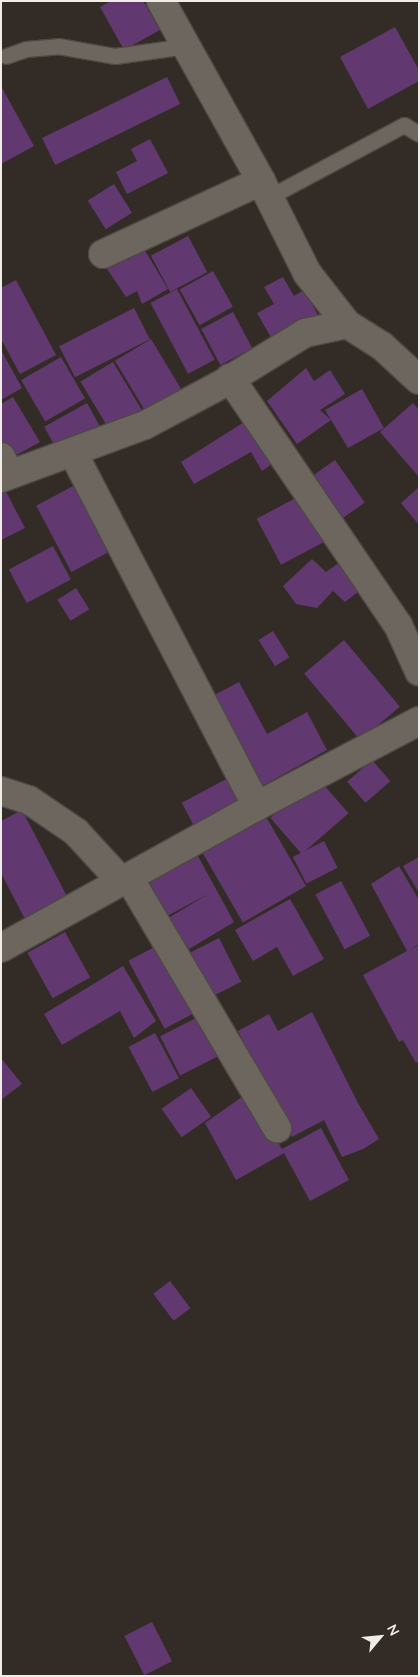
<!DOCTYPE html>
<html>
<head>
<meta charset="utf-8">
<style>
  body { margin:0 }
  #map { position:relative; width:420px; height:1677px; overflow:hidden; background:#332c26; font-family:Quicksand,sans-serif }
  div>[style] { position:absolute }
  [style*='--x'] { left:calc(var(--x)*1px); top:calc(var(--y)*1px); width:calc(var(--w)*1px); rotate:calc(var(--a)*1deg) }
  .building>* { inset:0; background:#623870; transform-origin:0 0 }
  .roads { filter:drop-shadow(1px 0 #4e4943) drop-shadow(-1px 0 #4e4943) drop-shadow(0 1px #4e4943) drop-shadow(0 -1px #4e4943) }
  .service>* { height:15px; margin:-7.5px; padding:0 7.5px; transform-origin:7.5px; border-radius:7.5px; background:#6d665e }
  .minor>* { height:28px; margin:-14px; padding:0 14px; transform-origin:14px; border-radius:14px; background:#6d665e }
  .tertiary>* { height:28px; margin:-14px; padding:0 14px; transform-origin:14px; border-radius:14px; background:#6d665e }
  span { translate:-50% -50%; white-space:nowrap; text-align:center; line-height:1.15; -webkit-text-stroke:4.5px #332c26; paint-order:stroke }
  .frame { position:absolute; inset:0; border:2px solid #f0ece7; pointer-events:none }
  .north { position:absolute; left:355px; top:1612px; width:50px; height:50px; -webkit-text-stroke:4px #332c26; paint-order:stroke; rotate:62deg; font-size:14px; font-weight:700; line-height:20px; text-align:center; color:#f0ece7 }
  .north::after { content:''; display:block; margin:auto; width:18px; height:22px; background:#f0ece7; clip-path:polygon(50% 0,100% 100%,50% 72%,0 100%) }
</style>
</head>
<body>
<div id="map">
  <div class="building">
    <i style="clip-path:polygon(111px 1px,143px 1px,160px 30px,124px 50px,100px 7px)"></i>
    <i style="clip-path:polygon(395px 27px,419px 70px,419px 81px,368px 109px,340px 57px)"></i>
    <i style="left:167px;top:77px;width:30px;height:139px;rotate:64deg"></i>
    <i style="clip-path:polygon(1px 86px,34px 146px,1px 164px)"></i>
    <i style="clip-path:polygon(150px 139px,168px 173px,127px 194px,116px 172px,137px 161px,131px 149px)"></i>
    <i style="left:114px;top:184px;width:34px;height:31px;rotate:58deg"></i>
    <i style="left:188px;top:236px;width:41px;height:42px;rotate:62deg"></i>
    <i style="clip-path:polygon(144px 249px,168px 289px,142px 304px,137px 291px,126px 297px,103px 263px,121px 251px,128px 260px)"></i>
    <i style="left:213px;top:271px;width:41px;height:38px;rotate:61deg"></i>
    <i style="clip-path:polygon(283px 277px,294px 296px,304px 290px,318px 315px,273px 341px,257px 313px,274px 304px,264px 287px)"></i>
    <i style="clip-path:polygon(16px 280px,56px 355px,20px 374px,1px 339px,1px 288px)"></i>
    <i style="left:177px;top:289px;width:80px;height:30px;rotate:62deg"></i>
    <i style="left:134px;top:308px;width:35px;height:84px;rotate:63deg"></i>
    <i style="left:233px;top:312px;width:41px;height:36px;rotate:62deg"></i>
    <i style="left:151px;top:339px;width:64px;height:42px;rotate:59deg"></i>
    <i style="clip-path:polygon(1px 350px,22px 388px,1px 400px)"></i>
    <i style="left:61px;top:357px;width:48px;height:46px;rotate:60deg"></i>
    <i style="left:113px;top:362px;width:62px;height:38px;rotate:59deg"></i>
    <i style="clip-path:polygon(306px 368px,314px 381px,330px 370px,345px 394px,320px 410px,331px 420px,325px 410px,362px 389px,384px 428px,348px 448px,331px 420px,297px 444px,267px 401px)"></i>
    <i style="clip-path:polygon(13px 397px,40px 442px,11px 458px,1px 442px,1px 404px)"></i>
    <i style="left:87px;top:403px;width:26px;height:49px;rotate:61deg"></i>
    <i style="clip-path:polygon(413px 403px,419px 410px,419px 477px,380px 432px)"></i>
    <i style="clip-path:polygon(249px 419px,276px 461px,262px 471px,251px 452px,194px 484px,181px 462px)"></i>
    <i style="left:335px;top:460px;width:52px;height:34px;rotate:55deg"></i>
    <i style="clip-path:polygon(1px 482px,25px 528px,1px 540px)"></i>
    <i style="left:75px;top:485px;width:75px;height:44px;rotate:62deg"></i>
    <i style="clip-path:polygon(419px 487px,419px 525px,401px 503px)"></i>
    <i style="left:307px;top:492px;width:52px;height:57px;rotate:62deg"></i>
    <i style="left:53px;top:546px;width:38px;height:50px;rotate:62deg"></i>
    <i style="clip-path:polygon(312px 559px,326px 572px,340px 562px,362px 589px,345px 602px,333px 591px,317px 608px,296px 604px,283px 586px)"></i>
    <i style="left:76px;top:588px;width:25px;height:22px;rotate:58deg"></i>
    <i style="left:273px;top:631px;width:31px;height:17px;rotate:58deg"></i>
    <i style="left:344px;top:640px;width:87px;height:52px;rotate:50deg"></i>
    <i style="clip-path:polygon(239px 682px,267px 734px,307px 712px,327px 750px,253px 791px,205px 700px)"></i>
    <i style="left:372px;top:760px;width:28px;height:33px;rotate:49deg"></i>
    <i style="left:232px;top:776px;width:36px;height:57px;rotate:62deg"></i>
    <i style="left:317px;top:777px;width:48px;height:62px;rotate:49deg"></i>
    <i style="clip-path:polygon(22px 810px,72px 906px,29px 927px,1px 873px,1px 821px)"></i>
    <i style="left:265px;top:815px;width:82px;height:73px;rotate:60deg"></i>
    <i style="left:324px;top:841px;width:30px;height:35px;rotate:63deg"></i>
    <i style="clip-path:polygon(193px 847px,234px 922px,181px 954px,162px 922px,208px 894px,158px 921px,135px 878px)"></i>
    <i style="clip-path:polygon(419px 857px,419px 893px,403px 866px)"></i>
    <i style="clip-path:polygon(399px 866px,419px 900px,419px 944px,409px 950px,419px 945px,419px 1061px,416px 1063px,403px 1040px,399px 1042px,363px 975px,407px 951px,371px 884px)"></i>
    <i style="left:341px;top:881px;width:62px;height:29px;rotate:62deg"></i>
    <i style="clip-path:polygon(290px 899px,324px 959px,293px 976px,277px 947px,253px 961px,235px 930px)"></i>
    <i style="left:65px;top:932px;width:52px;height:43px;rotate:61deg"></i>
    <i style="left:219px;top:938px;width:49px;height:42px;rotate:63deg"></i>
    <i style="left:162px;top:943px;width:77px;height:38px;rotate:62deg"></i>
    <i style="clip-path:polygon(123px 966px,156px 1021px,134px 1038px,120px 1011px,62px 1045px,44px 1014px)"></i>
    <i style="clip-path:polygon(312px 1012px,358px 1103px,379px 1139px,363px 1149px,342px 1157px,324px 1120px,292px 1137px,238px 1031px,269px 1014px,278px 1031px)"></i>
    <i style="left:202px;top:1015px;width:44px;height:47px;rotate:63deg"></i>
    <i style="left:155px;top:1033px;width:51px;height:30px;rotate:62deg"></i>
    <i style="clip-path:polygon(1px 1058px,22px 1084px,1px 1100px)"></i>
    <i style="left:191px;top:1088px;width:35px;height:36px;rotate:55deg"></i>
    <i style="clip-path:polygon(249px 1092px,282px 1149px,321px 1128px,349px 1180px,310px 1201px,284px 1153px,236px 1180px,205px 1123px)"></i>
    <i style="left:170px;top:1281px;width:34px;height:21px;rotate:53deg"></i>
    <i style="left:152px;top:1622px;width:44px;height:31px;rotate:63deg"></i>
  </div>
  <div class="roads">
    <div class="service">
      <i style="--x:6;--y:56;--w:21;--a:-19"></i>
      <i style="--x:26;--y:49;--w:32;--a:-5"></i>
      <i style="--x:58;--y:46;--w:58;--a:10"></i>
      <i style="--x:115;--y:56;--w:72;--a:-8"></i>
      <i style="--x:269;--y:197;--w:153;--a:-28.1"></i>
      <i style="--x:404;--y:125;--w:17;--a:31"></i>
    </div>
    <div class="minor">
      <i style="--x:161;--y:1;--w:206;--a:60.9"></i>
      <i style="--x:261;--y:181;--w:103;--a:63.4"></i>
      <i style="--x:307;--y:273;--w:65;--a:51.9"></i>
      <i style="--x:103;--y:254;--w:174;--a:-24.8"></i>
      <i style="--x:230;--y:378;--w:299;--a:55.8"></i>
      <i style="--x:398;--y:625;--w:51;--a:65.5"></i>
      <i style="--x:73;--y:453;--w:398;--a:62.5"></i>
      <i style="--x:1;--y:457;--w:19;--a:62"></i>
      <i style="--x:1;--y:791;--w:29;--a:18"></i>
      <i style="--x:29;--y:800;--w:57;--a:34.2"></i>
      <i style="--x:76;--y:832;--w:68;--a:47.4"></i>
      <i style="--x:129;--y:878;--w:291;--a:59.4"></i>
      <i style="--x:1;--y:948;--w:293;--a:-29"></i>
      <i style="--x:257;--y:806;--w:183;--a:-27.7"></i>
    </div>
    <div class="tertiary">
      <i style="--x:1;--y:478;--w:153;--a:-20.2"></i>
      <i style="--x:145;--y:425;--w:89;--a:-28"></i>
      <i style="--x:224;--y:383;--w:95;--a:-31.7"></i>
      <i style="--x:305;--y:333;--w:43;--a:-12.1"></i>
      <i style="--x:347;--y:324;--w:41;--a:32.2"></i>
      <i style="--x:382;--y:346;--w:50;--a:42.6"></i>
    </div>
  </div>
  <div class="frame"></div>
  <div class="north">N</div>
</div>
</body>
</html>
